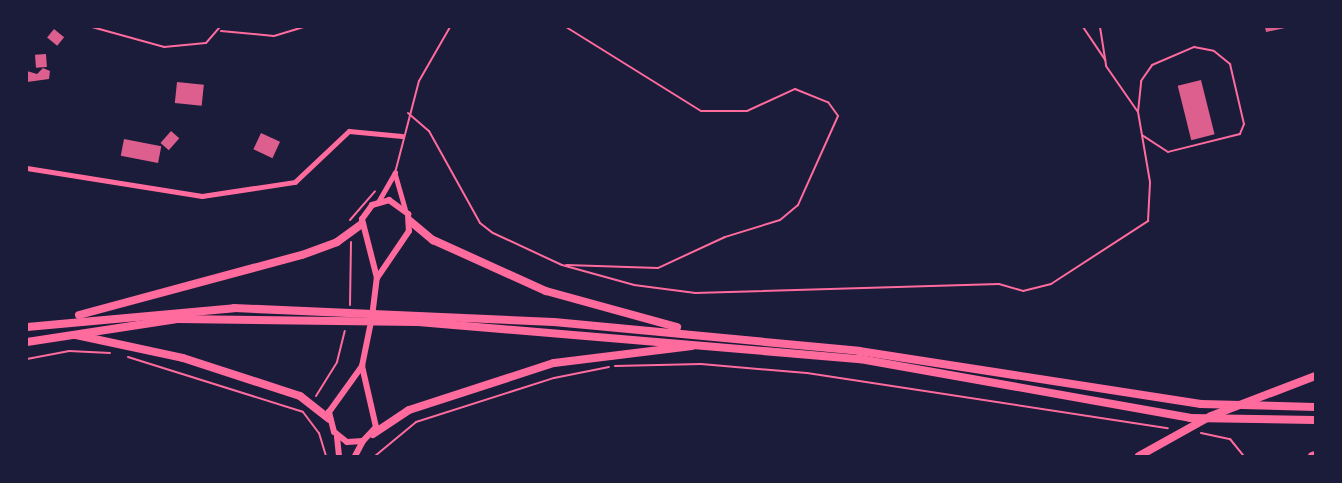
<!DOCTYPE html>
<html>
<head>
<meta charset="utf-8">
<style>
  body { margin:0 }
  #map { position:relative; width:1342px; height:483px; overflow:hidden; background:#1b1b3a; font-family:"Space Grotesk",sans-serif }
  div>[style] { position:absolute }
  [style*='--x'] { left:calc(var(--x)*1px); top:calc(var(--y)*1px); width:calc(var(--w)*1px); rotate:calc(var(--a)*1deg) }
  .building>* { inset:0; background:#dd5f8e; transform-origin:0 0 }
  .path>* { height:2px; margin:-1px; padding:0 1px; transform-origin:1px; border-radius:1px; background:#ff6b9d }
  .service>* { height:2px; margin:-1px; padding:0 1px; transform-origin:1px; border-radius:1px; background:#ff6b9d }
  .minor>* { height:4.5px; margin:-2.25px; padding:0 2.25px; transform-origin:2.25px; border-radius:2.25px; background:#ff6b9d }
  .tertiary>* { height:6px; margin:-3px; padding:0 3px; transform-origin:3px; border-radius:3px; background:#ff6b9d }
  .trunk>* { height:8px; margin:-4px; padding:0 4px; transform-origin:4px; border-radius:4px; background:#ff6b9d }
  span { translate:-50% -50%; white-space:nowrap; text-align:center; line-height:1.15; -webkit-text-stroke:6px #1b1b3a; paint-order:stroke }
  .frame { position:absolute; inset:0; border:28px solid #1b1b3a; pointer-events:none }
</style>
</head>
<body>
<div id="map">
  <div class="building">
    <i style="clip-path:polygon(1265px 27px,1285px 27px,1285px 28px,1266px 32px)"></i>
    <i style="left:54px;top:29px;width:13px;height:11px;rotate:39deg"></i>
    <i style="left:46px;top:54px;width:13px;height:11px;rotate:86deg"></i>
    <i style="clip-path:polygon(43px 68px,50px 71px,49px 79px,27px 82px,27px 71px,37px 74px)"></i>
    <i style="left:1201px;top:80px;width:56px;height:24px;rotate:76deg"></i>
    <i style="left:177px;top:82px;width:27px;height:21px;rotate:6deg"></i>
    <i style="left:171px;top:131px;width:11px;height:16px;rotate:41deg"></i>
    <i style="left:261px;top:133px;width:21px;height:18px;rotate:25deg"></i>
    <i style="left:124px;top:139px;width:38px;height:17px;rotate:11deg"></i>
  </div>
  <div class="path">
    <i style="--x:350;--y:220;--w:38;--a:-49"></i>
    <i style="--x:350;--y:305;--w:63;--a:-89.1"></i>
    <i style="--x:128;--y:357;--w:183;--a:17.4"></i>
    <i style="--x:303;--y:412;--w:26;--a:53"></i>
    <i style="--x:319;--y:433;--w:24;--a:73"></i>
    <i style="--x:27;--y:359;--w:43;--a:-10.8"></i>
    <i style="--x:69;--y:351;--w:41;--a:2.8"></i>
    <i style="--x:615;--y:366;--w:86;--a:-1.3"></i>
    <i style="--x:701;--y:364;--w:106;--a:4.9"></i>
    <i style="--x:807;--y:373;--w:365;--a:8.7"></i>
    <i style="--x:316;--y:396;--w:40;--a:-58"></i>
    <i style="--x:337;--y:362;--w:32;--a:-76"></i>
    <i style="--x:1201;--y:433;--w:30;--a:12"></i>
    <i style="--x:1230;--y:439;--w:22;--a:51"></i>
    <i style="--x:375;--y:456;--w:53;--a:-39.7"></i>
    <i style="--x:416;--y:422;--w:145;--a:-17.7"></i>
    <i style="--x:554;--y:378;--w:56;--a:-11.3"></i>
  </div>
  <div class="service">
    <i style="--x:92;--y:27;--w:75;--a:15.5"></i>
    <i style="--x:164;--y:47;--w:42;--a:-5.4"></i>
    <i style="--x:206;--y:43;--w:21;--a:-49"></i>
    <i style="--x:566;--y:27;--w:159;--a:31.9"></i>
    <i style="--x:701;--y:111;--w:46;--a:0"></i>
    <i style="--x:747;--y:111;--w:53;--a:-24.6"></i>
    <i style="--x:795;--y:89;--w:35;--a:22"></i>
    <i style="--x:828;--y:102;--w:17;--a:54"></i>
    <i style="--x:838;--y:116;--w:98;--a:114.2"></i>
    <i style="--x:798;--y:205;--w:23;--a:140"></i>
    <i style="--x:780;--y:220;--w:58;--a:162.8"></i>
    <i style="--x:725;--y:237;--w:74;--a:155.2"></i>
    <i style="--x:658;--y:268;--w:92;--a:-178.1"></i>
    <i style="--x:1083;--y:27;--w:40;--a:56"></i>
    <i style="--x:1100;--y:27;--w:39;--a:81"></i>
    <i style="--x:1106;--y:66;--w:56;--a:55.2"></i>
    <i style="--x:221;--y:31;--w:53;--a:5.4"></i>
    <i style="--x:274;--y:36;--w:31;--a:-17"></i>
    <i style="--x:408;--y:113;--w:28;--a:41"></i>
    <i style="--x:429;--y:131;--w:105;--a:61"></i>
    <i style="--x:480;--y:223;--w:16;--a:38"></i>
    <i style="--x:493;--y:233;--w:76;--a:24.9"></i>
    <i style="--x:562;--y:265;--w:75;--a:15.5"></i>
    <i style="--x:634;--y:285;--w:62;--a:7.5"></i>
    <i style="--x:695;--y:293;--w:304;--a:-1.7"></i>
    <i style="--x:999;--y:284;--w:25;--a:16"></i>
    <i style="--x:1023;--y:291;--w:29;--a:-14"></i>
    <i style="--x:1051;--y:284;--w:116;--a:-33"></i>
    <i style="--x:1148;--y:221;--w:39;--a:-87"></i>
    <i style="--x:1150;--y:182;--w:71;--a:-99.7"></i>
    <i style="--x:1138;--y:112;--w:31;--a:-84"></i>
    <i style="--x:1141;--y:81;--w:19;--a:-55"></i>
    <i style="--x:1152;--y:65;--w:46;--a:-23.2"></i>
    <i style="--x:1194;--y:47;--w:20;--a:11"></i>
    <i style="--x:1214;--y:51;--w:21;--a:39"></i>
    <i style="--x:1230;--y:64;--w:62;--a:76.9"></i>
    <i style="--x:1244;--y:124;--w:11;--a:112"></i>
    <i style="--x:1240;--y:134;--w:74;--a:166"></i>
    <i style="--x:1168;--y:152;--w:30;--a:-147"></i>
    <i style="--x:395;--y:173;--w:95;--a:-75.4"></i>
    <i style="--x:419;--y:81;--w:62;--a:-60.1"></i>
  </div>
  <div class="minor">
    <i style="--x:27;--y:168;--w:177;--a:9.1"></i>
    <i style="--x:202;--y:196;--w:94;--a:-8.6"></i>
    <i style="--x:295;--y:182;--w:74;--a:-43.4"></i>
    <i style="--x:349;--y:131;--w:53;--a:5.4"></i>
    <i style="--x:395;--y:173;--w:37;--a:74"></i>
    <i style="--x:378;--y:202;--w:34;--a:-60"></i>
  </div>
  <div class="tertiary">
    <i style="--x:362;--y:366;--w:63;--a:77.1"></i>
    <i style="--x:376;--y:427;--w:19;--a:133"></i>
    <i style="--x:363;--y:441;--w:16;--a:176"></i>
    <i style="--x:347;--y:442;--w:16;--a:-142"></i>
    <i style="--x:334;--y:432;--w:21;--a:-104"></i>
    <i style="--x:329;--y:412;--w:57;--a:-54.3"></i>
    <i style="--x:362;--y:366;--w:50;--a:-78.5"></i>
    <i style="--x:372;--y:317;--w:39;--a:-83"></i>
    <i style="--x:377;--y:278;--w:61;--a:-104.3"></i>
    <i style="--x:362;--y:219;--w:17;--a:-54"></i>
    <i style="--x:372;--y:205;--w:18;--a:-16"></i>
    <i style="--x:389;--y:200;--w:24;--a:36"></i>
    <i style="--x:408;--y:214;--w:17;--a:87"></i>
    <i style="--x:409;--y:231;--w:57;--a:124.2"></i>
    <i style="--x:337;--y:437;--w:19;--a:84"></i>
    <i style="--x:355;--y:456;--w:17;--a:-62"></i>
  </div>
  <div class="trunk">
    <i style="--x:410;--y:221;--w:30;--a:40"></i>
    <i style="--x:433;--y:240;--w:124;--a:24.3"></i>
    <i style="--x:546;--y:291;--w:136;--a:15.4"></i>
    <i style="--x:79;--y:315;--w:231;--a:-15.1"></i>
    <i style="--x:302;--y:255;--w:37;--a:-20"></i>
    <i style="--x:337;--y:242;--w:31;--a:-36"></i>
    <i style="--x:27;--y:327;--w:208;--a:-5.2"></i>
    <i style="--x:234;--y:308;--w:320;--a:2.5"></i>
    <i style="--x:554;--y:322;--w:306;--a:5.4"></i>
    <i style="--x:859;--y:351;--w:346;--a:8.8"></i>
    <i style="--x:1201;--y:404;--w:114;--a:1.5"></i>
    <i style="--x:76;--y:335;--w:109;--a:12.1"></i>
    <i style="--x:183;--y:358;--w:123;--a:18"></i>
    <i style="--x:300;--y:396;--w:37;--a:38"></i>
    <i style="--x:27;--y:342;--w:152;--a:-8.7"></i>
    <i style="--x:177;--y:319;--w:241;--a:0.7"></i>
    <i style="--x:418;--y:322;--w:444;--a:4.8"></i>
    <i style="--x:860;--y:359;--w:335;--a:10.1"></i>
    <i style="--x:1190;--y:418;--w:125;--a:0.9"></i>
    <i style="--x:373;--y:434;--w:43;--a:-33.7"></i>
    <i style="--x:409;--y:410;--w:152;--a:-18"></i>
    <i style="--x:554;--y:363;--w:139;--a:-7"></i>
    <i style="--x:1139;--y:456;--w:82;--a:-29.1"></i>
    <i style="--x:1211;--y:416;--w:111;--a:-21"></i>
    <i style="--x:1312;--y:456;--w:3;--a:-18"></i>
  </div>
  <div class="frame"></div>
</div>
</body>
</html>
